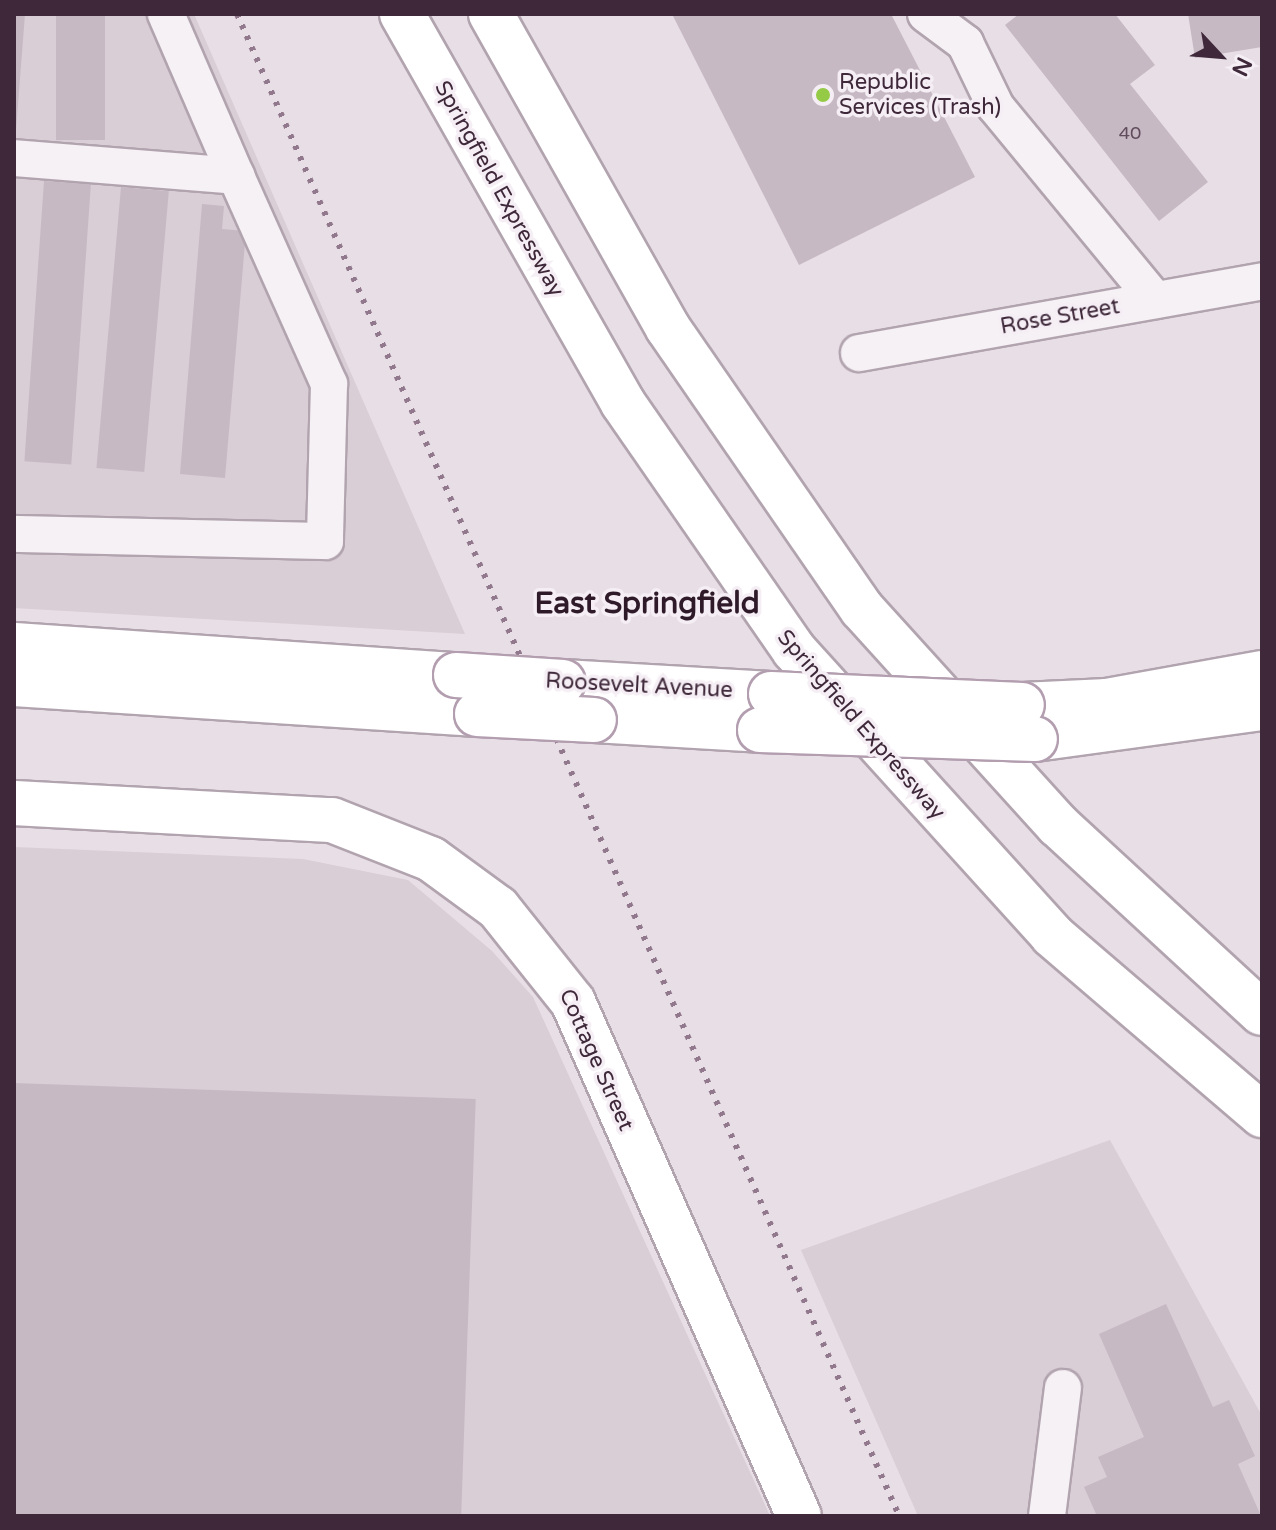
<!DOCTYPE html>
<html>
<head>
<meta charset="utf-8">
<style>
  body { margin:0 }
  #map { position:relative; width:1276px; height:1530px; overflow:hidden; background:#e8dee6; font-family:"Varela Round",sans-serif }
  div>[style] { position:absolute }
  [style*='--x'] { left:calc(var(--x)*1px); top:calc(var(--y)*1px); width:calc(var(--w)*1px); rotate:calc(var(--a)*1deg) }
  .built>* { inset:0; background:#d9cdd6 }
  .building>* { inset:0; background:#c7b9c4; transform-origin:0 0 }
  .roads { filter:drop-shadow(2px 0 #b2a4af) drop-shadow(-2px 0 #b2a4af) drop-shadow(0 2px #b2a4af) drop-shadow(0 -2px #b2a4af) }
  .minor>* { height:36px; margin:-18px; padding:0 18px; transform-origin:18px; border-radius:18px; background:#f6f1f5 }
  .major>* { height:44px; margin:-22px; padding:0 22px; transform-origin:22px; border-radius:22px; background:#fff }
  .highway>* { height:44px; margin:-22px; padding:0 22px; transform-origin:22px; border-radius:22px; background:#fff }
  .rail>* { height:6px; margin-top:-3px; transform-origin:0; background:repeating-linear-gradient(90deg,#91788c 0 4px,transparent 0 12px) }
  .bridges { filter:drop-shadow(2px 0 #b39eb0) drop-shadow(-2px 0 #b39eb0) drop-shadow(0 2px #b39eb0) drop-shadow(0 -2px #b39eb0) }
  .major-bridge>* { height:44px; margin:-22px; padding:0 22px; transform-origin:22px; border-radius:22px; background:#fff }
  .dots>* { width:22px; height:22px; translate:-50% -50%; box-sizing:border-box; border:4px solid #f5eef4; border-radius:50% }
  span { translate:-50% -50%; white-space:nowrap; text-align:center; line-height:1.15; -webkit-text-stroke:7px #f5eef4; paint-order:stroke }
  .number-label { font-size:18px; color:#604c5c }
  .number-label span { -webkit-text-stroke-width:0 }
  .poi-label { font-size:22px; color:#3e283a }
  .left { translate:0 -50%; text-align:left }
  .street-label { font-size:22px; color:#3e283a }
  .district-label { font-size:30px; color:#2f1a2a; font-weight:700 }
  .frame { position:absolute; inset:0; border:16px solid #3e283a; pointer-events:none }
  .north { position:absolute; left:1180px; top:16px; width:80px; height:80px; -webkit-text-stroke:6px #f5eef4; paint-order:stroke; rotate:116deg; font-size:22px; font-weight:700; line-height:32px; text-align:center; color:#3e283a }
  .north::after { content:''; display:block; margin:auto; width:28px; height:36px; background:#3e283a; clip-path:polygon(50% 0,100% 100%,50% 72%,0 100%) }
</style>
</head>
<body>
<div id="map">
  <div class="built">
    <i style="clip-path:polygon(14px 14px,194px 14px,465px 634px,14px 608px)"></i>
    <i style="clip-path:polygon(14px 847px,303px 859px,408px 880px,492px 951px,533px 997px,770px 1516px,14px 1516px)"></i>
    <i style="clip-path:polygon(1110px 1140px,1262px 1416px,1262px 1516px,918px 1516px,801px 1250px)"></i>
  </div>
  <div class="building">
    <i style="clip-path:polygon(14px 14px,25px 14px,16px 130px,14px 130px)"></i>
    <i style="left:56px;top:14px;width:49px;height:126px"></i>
    <i style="clip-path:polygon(672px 14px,891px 14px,975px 177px,799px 265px)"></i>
    <i style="clip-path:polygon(1019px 14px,1115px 14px,1155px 65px,1130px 84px,1208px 182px,1159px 221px,1005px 25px)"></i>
    <i style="clip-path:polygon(1188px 14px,1262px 14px,1262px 47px,1195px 58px)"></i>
    <i style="left:44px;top:181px;width:47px;height:281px;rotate:4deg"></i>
    <i style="left:121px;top:187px;width:48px;height:282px;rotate:5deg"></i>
    <i style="clip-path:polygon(202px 204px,224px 206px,222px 229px,246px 231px,225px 478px,180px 474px)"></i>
    <i style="left:14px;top:1083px;width:462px;height:433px;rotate:2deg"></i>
    <i style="clip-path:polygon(1166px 1304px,1213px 1407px,1229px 1400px,1255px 1456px,1238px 1464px,1261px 1516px,1097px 1516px,1084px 1487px,1107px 1477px,1098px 1457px,1144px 1437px,1099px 1334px)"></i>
  </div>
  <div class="roads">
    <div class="minor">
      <i style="--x:166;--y:14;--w:176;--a:66.6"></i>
      <i style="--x:926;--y:14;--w:49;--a:36.6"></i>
      <i style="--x:965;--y:43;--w:71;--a:64.2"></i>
      <i style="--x:996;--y:107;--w:250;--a:50.5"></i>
      <i style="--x:14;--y:158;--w:223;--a:4.6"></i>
      <i style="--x:236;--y:176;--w:228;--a:65.9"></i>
      <i style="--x:329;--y:384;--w:157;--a:91.5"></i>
      <i style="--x:325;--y:541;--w:311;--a:-178.7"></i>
      <i style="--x:859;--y:353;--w:409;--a:-10.1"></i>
      <i style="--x:1047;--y:1516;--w:129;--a:-82.9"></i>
    </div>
    <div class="major">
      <i style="--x:14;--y:645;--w:443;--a:3.9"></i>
      <i style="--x:563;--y:682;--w:208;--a:3.3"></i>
      <i style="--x:14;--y:684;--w:464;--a:3.7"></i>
      <i style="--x:1022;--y:705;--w:85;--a:-2.7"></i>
      <i style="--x:1107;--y:701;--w:158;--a:-10.2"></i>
      <i style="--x:594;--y:720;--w:166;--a:3.4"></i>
      <i style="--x:1035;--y:739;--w:229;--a:-7.8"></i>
      <i style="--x:14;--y:803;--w:318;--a:3.1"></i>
      <i style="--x:332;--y:820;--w:106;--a:21.5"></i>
      <i style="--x:431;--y:859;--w:83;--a:36.2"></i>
      <i style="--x:498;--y:908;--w:120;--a:51.4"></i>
      <i style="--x:573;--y:1002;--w:561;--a:66.27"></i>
    </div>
    <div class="highway">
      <i style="--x:402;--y:14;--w:447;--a:60.4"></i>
      <i style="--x:623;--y:403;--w:300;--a:55.3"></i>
      <i style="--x:794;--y:650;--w:384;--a:47.8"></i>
      <i style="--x:1052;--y:935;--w:277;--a:40.6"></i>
      <i style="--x:491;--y:14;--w:360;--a:60.6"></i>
      <i style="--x:668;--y:328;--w:341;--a:55.4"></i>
      <i style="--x:862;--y:609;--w:292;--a:47.8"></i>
      <i style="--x:1058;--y:825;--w:277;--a:42.7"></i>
    </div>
  </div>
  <div class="rail">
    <i style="--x:237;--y:14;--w:1641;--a:66.21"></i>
  </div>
  <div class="bridges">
    <div class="major-bridge">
      <i style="--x:456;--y:675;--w:107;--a:3.7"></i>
      <i style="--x:771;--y:694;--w:251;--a:2.5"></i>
      <i style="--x:477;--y:714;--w:117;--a:2.9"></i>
      <i style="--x:760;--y:730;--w:275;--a:1.9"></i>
    </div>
  </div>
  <div class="dots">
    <i style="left:823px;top:95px;background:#94ca46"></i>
  </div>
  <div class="number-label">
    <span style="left:1130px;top:133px">40</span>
  </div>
  <div class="poi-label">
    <span class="left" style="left:839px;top:95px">Republic<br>Services (Trash)</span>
  </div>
  <div class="street-label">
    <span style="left:499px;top:189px;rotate:61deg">Springfield Expressway</span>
    <span style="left:1060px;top:317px;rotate:-10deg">Rose Street</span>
    <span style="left:639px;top:686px;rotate:3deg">Roosevelt Avenue</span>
    <span style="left:861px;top:725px;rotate:49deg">Springfield Expressway</span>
    <span style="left:596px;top:1060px;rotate:66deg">Cottage Street</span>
  </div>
  <div class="district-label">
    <span style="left:647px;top:604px">East Springfield</span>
  </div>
  <div class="frame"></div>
  <div class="north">N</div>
</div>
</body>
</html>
